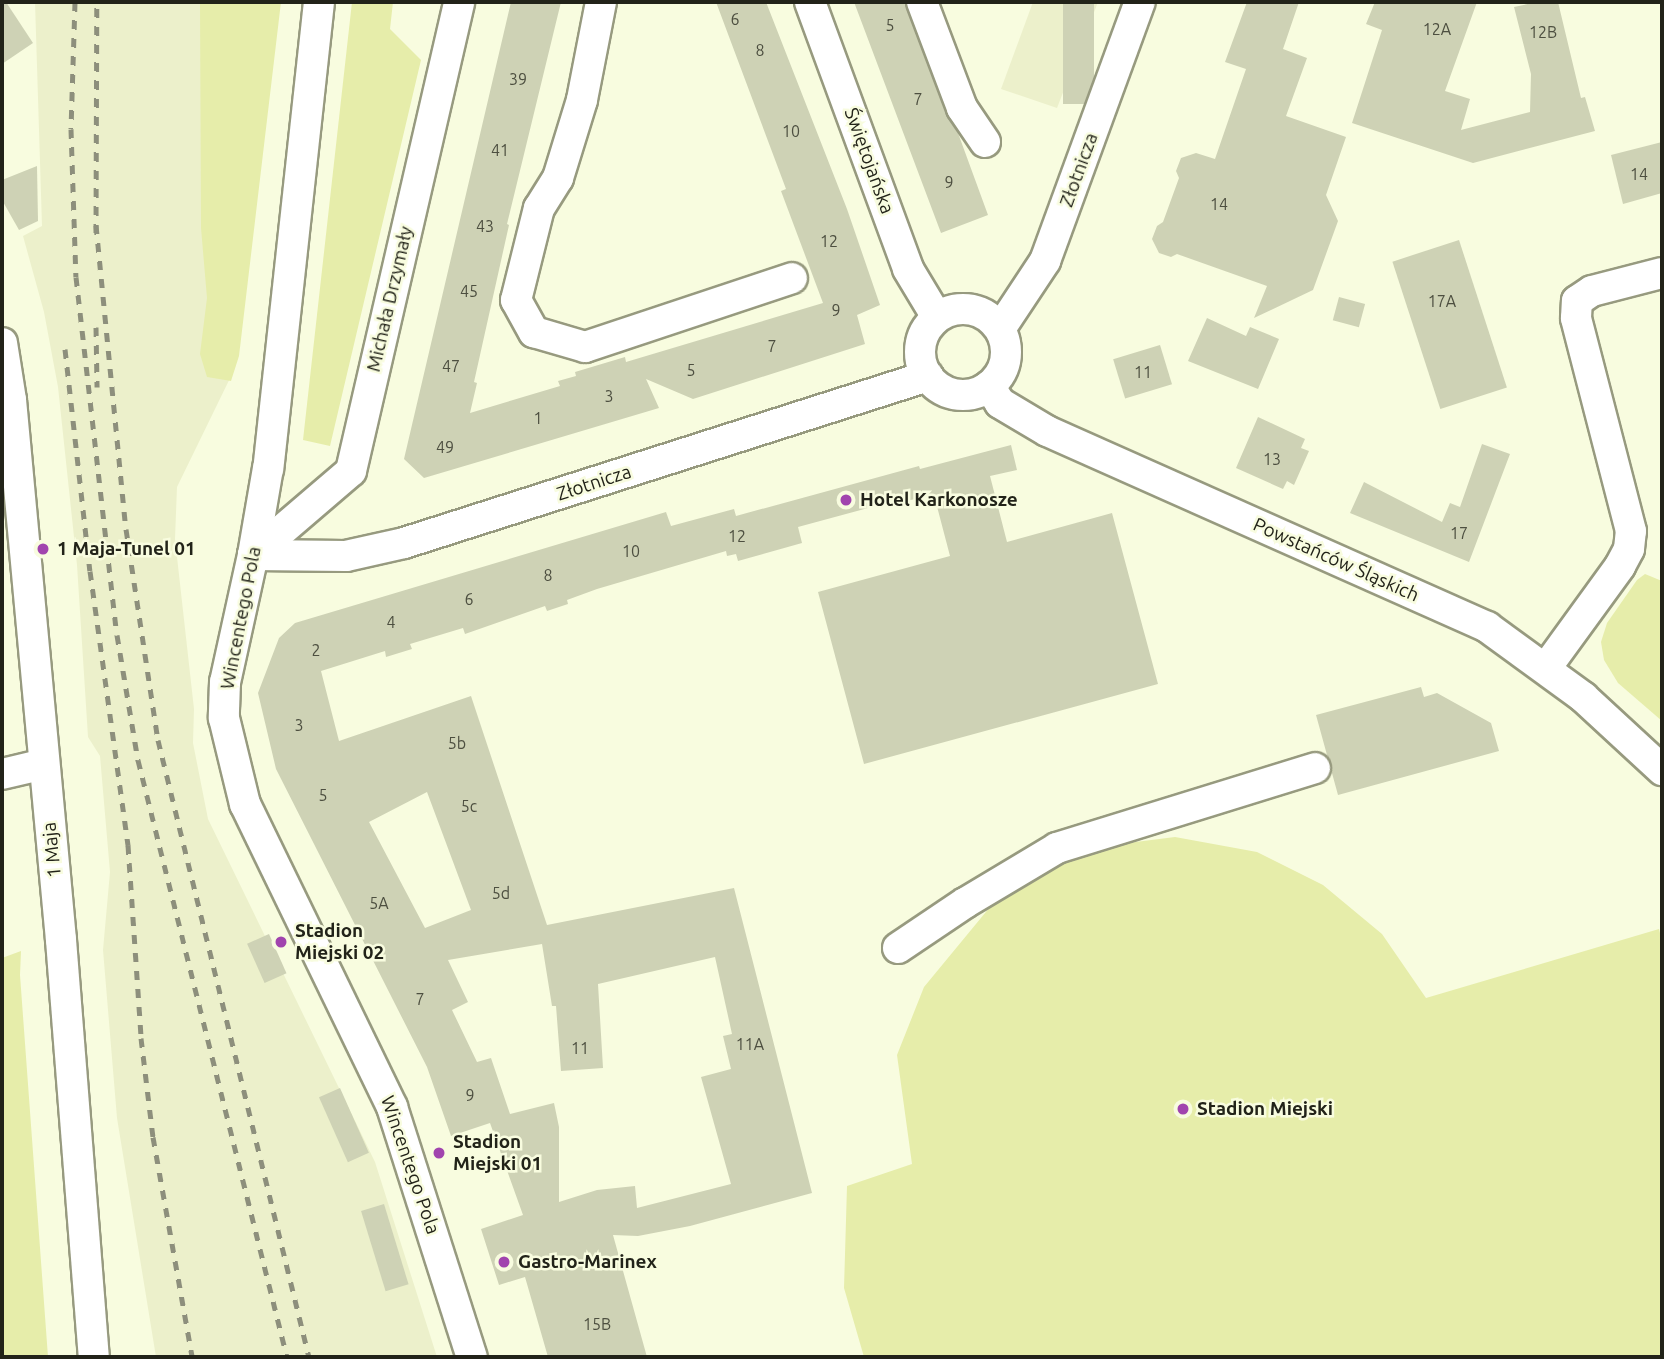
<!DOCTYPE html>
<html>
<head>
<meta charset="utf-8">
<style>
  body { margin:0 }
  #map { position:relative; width:1664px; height:1359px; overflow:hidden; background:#f8fcdf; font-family:Ubuntu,sans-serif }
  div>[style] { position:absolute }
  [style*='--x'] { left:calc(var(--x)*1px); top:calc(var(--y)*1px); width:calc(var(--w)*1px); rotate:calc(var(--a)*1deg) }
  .built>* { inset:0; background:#ecf0cb }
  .green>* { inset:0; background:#e6edaa }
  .building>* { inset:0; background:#ced2b5; transform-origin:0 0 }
  .roads { filter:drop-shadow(2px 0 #979a7f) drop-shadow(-2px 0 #979a7f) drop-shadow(0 2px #979a7f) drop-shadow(0 -2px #979a7f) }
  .minor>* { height:30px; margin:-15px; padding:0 15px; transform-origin:15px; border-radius:15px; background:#fff }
  .minor>.ring { margin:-15px; padding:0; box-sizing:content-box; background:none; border:30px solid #fff; border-radius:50% }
  .rail>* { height:5px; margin-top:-2.5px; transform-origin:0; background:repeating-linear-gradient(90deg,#8d8f7c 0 9px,transparent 0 18px) }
  .dots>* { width:19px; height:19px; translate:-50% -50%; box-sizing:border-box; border:4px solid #f8fcdf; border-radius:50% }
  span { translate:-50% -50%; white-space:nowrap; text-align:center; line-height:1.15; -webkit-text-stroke:5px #f8fcdf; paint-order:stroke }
  .number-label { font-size:16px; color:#4d4f40 }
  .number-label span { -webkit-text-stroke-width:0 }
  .street-label { font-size:19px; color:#222319 }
  .poi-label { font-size:19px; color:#222319; font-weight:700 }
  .left { translate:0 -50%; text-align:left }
  .frame { position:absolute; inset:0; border:4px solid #222319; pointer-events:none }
</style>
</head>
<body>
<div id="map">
  <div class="built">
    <i style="clip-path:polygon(35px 2px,276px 2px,235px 368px,177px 487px,175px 539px,194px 709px,193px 743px,208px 819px,375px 1162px,437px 1357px,156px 1357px,117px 1118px,103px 950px,110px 872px,100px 756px,88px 737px,77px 565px,58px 387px,44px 312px,23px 236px,42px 226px)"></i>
    <i style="clip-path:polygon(1033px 2px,1098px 2px,1057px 108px,1001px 89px)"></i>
  </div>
  <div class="green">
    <i style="clip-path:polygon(200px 2px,281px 2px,239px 356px,231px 381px,207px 377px,200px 354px,207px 298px,201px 228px)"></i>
    <i style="clip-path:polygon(352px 2px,393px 2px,390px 29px,421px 60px,330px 446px,303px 440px)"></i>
    <i style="clip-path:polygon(1645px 574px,1662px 581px,1662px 721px,1618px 683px,1604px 660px,1601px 642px,1607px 623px,1637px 580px)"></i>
    <i style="clip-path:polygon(1175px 837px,1257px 852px,1323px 885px,1382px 934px,1426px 998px,1659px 929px,1662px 941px,1662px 1357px,864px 1357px,844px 1288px,847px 1186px,912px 1164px,897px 1055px,924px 987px,1004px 890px,1088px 848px)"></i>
    <i style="clip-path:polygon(21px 951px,20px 975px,48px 1357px,2px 1357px,2px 958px)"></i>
  </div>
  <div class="building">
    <i style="clip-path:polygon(2px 2px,6px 2px,33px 43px,2px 64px)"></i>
    <i style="clip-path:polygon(511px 2px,561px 2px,507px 224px,509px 225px,474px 382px,477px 383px,470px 413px,560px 386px,558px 381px,576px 376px,575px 372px,625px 357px,626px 362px,823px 303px,781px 191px,786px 189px,716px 2px,766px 2px,847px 209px,880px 305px,857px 315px,865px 344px,693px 399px,646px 379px,659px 408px,424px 478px,404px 459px)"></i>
    <i style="clip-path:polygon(854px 2px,905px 2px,946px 114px,958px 133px,988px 215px,941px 233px)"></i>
    <i style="left:1063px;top:2px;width:31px;height:102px"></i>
    <i style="clip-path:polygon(1247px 2px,1299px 2px,1283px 49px,1307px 58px,1286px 116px,1346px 137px,1326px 195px,1338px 221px,1313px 290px,1254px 318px,1267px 286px,1177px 254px,1171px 257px,1159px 253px,1152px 239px,1157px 226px,1163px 222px,1179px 178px,1176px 171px,1181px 158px,1196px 153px,1215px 159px,1246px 69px,1225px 62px)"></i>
    <i style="clip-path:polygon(1375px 2px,1477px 2px,1445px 91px,1470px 99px,1461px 130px,1530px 112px,1531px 74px,1514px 7px,1537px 2px,1558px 2px,1581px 98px,1585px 97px,1595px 131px,1473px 163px,1352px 123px,1382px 30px,1366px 24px)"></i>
    <i style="clip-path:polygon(1662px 142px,1662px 193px,1623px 204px,1611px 155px)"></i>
    <i style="clip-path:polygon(37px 166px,38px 221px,19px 230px,2px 200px,2px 180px)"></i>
    <i style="left:1459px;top:240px;width:155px;height:70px;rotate:72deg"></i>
    <i style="left:1339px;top:297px;width:27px;height:24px;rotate:15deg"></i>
    <i style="clip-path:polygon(1207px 318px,1246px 336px,1250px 327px,1279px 339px,1258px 389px,1188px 361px)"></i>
    <i style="left:1160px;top:345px;width:41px;height:49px;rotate:73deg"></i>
    <i style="clip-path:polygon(1258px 417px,1305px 439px,1301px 448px,1309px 451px,1294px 485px,1287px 481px,1283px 489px,1236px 468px)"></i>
    <i style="clip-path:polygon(1482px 444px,1510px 454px,1469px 562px,1350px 513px,1364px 482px,1442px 522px,1450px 503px,1460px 507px)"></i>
    <i style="clip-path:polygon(evenodd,1011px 445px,1017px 470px,990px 476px,1007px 542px,1112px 513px,1158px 684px,864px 764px,818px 592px,950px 556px,934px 495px,906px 501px,905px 498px,798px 527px,802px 543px,738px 561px,736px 554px,727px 556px,726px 551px,597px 589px,567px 600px,568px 604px,547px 611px,545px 606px,465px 634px,463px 628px,410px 644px,412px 649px,386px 657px,385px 651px,321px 671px,339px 741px,471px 696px,547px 925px,734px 888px,812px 1193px,690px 1226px,638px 1236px,613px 1235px,647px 1357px,548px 1357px,525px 1277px,499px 1285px,481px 1229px,523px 1215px,490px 1123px,451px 1136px,427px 1067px,276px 769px,258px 693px,279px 638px,295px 623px,666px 512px,671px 526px,734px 509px,736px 516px,919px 466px,920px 469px,1011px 445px,427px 792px,471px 910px,425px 928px,369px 822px,427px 792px,1011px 445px,542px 944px,552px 1006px,556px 1006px,561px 1071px,603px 1068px,598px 984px,715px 957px,732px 1034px,723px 1036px,731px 1069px,701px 1077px,731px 1184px,637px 1208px,635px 1186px,597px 1190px,559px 1202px,559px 1127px,554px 1103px,510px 1114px,491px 1058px,477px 1062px,452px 1010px,468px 1002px,448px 960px,542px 944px)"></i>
    <i style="clip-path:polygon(1421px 687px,1424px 697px,1437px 693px,1491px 723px,1499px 751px,1338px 795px,1316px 715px)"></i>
    <i style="left:269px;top:934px;width:43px;height:24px;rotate:66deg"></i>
    <i style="left:340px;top:1088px;width:71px;height:23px;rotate:66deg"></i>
    <i style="left:384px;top:1204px;width:84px;height:24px;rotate:73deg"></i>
  </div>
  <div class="roads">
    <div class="minor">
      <i style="--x:319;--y:2;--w:469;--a:96.2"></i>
      <i style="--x:268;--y:468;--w:88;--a:99.8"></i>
      <i style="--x:253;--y:555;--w:130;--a:102.4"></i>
      <i style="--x:225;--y:682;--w:36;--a:92"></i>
      <i style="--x:224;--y:718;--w:89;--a:76.3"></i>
      <i style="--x:245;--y:804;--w:337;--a:64.1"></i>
      <i style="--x:392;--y:1107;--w:262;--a:72.3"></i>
      <i style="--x:601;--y:2;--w:100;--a:101"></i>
      <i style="--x:582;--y:100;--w:82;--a:107.1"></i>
      <i style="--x:558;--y:178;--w:36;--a:122"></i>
      <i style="--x:539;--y:208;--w:95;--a:104"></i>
      <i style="--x:516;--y:300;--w:37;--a:61"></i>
      <i style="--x:534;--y:332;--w:53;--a:16.4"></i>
      <i style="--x:585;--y:347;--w:218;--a:-18.4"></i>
      <i style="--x:810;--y:2;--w:284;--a:69.8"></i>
      <i style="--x:908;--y:269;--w:56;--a:58.9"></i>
      <i style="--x:922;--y:2;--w:113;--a:69.3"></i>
      <i style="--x:962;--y:108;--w:41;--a:55.9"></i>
      <i class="ring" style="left:920px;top:309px;width:56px;height:56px"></i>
      <i style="--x:1000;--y:329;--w:82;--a:-56.5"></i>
      <i style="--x:1045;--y:261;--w:276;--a:-69.9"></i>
      <i style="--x:2;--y:343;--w:58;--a:81"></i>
      <i style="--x:11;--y:400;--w:542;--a:84.71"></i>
      <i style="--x:61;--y:940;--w:418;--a:85.5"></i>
      <i style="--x:989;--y:386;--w:20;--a:57"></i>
      <i style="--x:1000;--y:403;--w:55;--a:30.8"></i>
      <i style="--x:1047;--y:431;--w:482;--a:24"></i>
      <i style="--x:1487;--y:627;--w:119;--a:36.1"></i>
      <i style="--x:1583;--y:697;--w:108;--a:42.7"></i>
      <i style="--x:253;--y:555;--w:93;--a:0.6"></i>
      <i style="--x:346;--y:556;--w:59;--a:-12.6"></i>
      <i style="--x:404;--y:543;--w:550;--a:-17.68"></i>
      <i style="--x:253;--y:555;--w:129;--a:-40.6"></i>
      <i style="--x:351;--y:471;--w:481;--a:-77"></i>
      <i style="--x:1546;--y:668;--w:126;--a:-54"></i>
      <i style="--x:1620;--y:566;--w:19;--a:-62"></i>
      <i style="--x:1629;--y:549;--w:18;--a:-84"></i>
      <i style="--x:1631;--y:531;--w:220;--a:-104.5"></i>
      <i style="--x:1576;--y:318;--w:17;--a:-87"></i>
      <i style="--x:1577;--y:301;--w:18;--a:-34"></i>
      <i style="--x:1592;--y:291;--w:72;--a:-14.4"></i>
      <i style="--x:2;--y:774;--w:43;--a:-13.4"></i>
      <i style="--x:898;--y:948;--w:81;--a:-33.9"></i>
      <i style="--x:965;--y:903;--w:107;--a:-30.9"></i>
      <i style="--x:1057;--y:848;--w:270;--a:-17.2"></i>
    </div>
  </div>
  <div class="rail">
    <i style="--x:75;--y:2;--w:127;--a:91.8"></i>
    <i style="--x:71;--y:129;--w:148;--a:88.1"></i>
    <i style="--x:76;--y:277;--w:360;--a:83.5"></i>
    <i style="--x:117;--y:635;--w:127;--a:80.5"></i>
    <i style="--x:138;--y:760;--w:615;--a:75.99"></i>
    <i style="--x:96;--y:225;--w:305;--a:84.4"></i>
    <i style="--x:126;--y:529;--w:213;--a:81.4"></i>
    <i style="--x:158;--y:740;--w:635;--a:76.25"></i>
    <i style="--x:96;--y:233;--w:231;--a:-89.8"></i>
    <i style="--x:96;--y:327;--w:60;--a:89"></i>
    <i style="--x:65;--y:349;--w:223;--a:83.6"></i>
    <i style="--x:90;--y:571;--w:277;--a:82.1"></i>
    <i style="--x:128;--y:845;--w:193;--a:86.1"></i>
    <i style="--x:141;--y:1038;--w:100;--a:83.1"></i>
    <i style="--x:153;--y:1137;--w:223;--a:79.9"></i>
  </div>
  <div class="dots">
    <i style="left:846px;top:500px;background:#a144ae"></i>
    <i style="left:43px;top:549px;background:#a144ae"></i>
    <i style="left:281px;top:942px;background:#a144ae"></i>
    <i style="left:1183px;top:1109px;background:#a144ae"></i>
    <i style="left:439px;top:1153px;background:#a144ae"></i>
    <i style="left:504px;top:1262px;background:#a144ae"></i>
  </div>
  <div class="number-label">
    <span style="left:735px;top:19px">6</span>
    <span style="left:890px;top:25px">5</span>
    <span style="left:1437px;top:29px">12A</span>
    <span style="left:1543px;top:32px">12B</span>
    <span style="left:760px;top:50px">8</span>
    <span style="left:518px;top:79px">39</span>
    <span style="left:918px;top:99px">7</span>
    <span style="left:791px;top:131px">10</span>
    <span style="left:500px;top:150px">41</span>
    <span style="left:1639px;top:174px">14</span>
    <span style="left:949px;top:182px">9</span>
    <span style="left:1219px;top:204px">14</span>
    <span style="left:485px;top:226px">43</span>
    <span style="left:829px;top:241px">12</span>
    <span style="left:469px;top:291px">45</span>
    <span style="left:1442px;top:301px">17A</span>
    <span style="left:836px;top:310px">9</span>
    <span style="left:772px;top:346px">7</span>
    <span style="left:451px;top:366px">47</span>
    <span style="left:691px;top:370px">5</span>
    <span style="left:1143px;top:372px">11</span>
    <span style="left:609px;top:396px">3</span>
    <span style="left:538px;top:418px">1</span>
    <span style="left:445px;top:447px">49</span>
    <span style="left:1272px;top:459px">13</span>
    <span style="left:1459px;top:533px">17</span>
    <span style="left:737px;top:536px">12</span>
    <span style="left:631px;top:551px">10</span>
    <span style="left:548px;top:575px">8</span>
    <span style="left:469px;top:599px">6</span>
    <span style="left:391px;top:622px">4</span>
    <span style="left:316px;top:650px">2</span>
    <span style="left:299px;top:725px">3</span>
    <span style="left:457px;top:743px">5b</span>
    <span style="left:323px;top:795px">5</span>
    <span style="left:469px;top:806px">5c</span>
    <span style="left:501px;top:893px">5d</span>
    <span style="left:379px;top:903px">5A</span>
    <span style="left:420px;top:999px">7</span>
    <span style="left:750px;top:1044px">11A</span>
    <span style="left:580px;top:1048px">11</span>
    <span style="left:470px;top:1095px">9</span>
    <span style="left:597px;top:1324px">15B</span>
  </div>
  <div class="street-label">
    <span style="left:869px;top:161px;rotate:70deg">Świętojańska</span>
    <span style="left:1079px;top:170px;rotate:-70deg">Złotnicza</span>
    <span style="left:390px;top:299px;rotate:-77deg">Michała Drzymały</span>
    <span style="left:594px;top:483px;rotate:-18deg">Złotnicza</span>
    <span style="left:1336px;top:560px;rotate:24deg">Powstańców Śląskich</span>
    <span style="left:241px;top:618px;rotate:-79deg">Wincentego Pola</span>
    <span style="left:52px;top:850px;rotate:-96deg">1 Maja</span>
    <span style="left:410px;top:1165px;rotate:71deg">Wincentego Pola</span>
  </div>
  <div class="poi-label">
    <span class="left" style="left:860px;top:500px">Hotel Karkonosze</span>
    <span class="left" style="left:57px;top:549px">1 Maja-Tunel 01</span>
    <span class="left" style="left:295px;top:942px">Stadion<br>Miejski 02</span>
    <span class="left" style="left:1197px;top:1109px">Stadion Miejski</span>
    <span class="left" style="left:453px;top:1153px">Stadion<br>Miejski 01</span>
    <span class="left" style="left:518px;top:1262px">Gastro-Marinex</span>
  </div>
  <div class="frame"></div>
</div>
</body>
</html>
